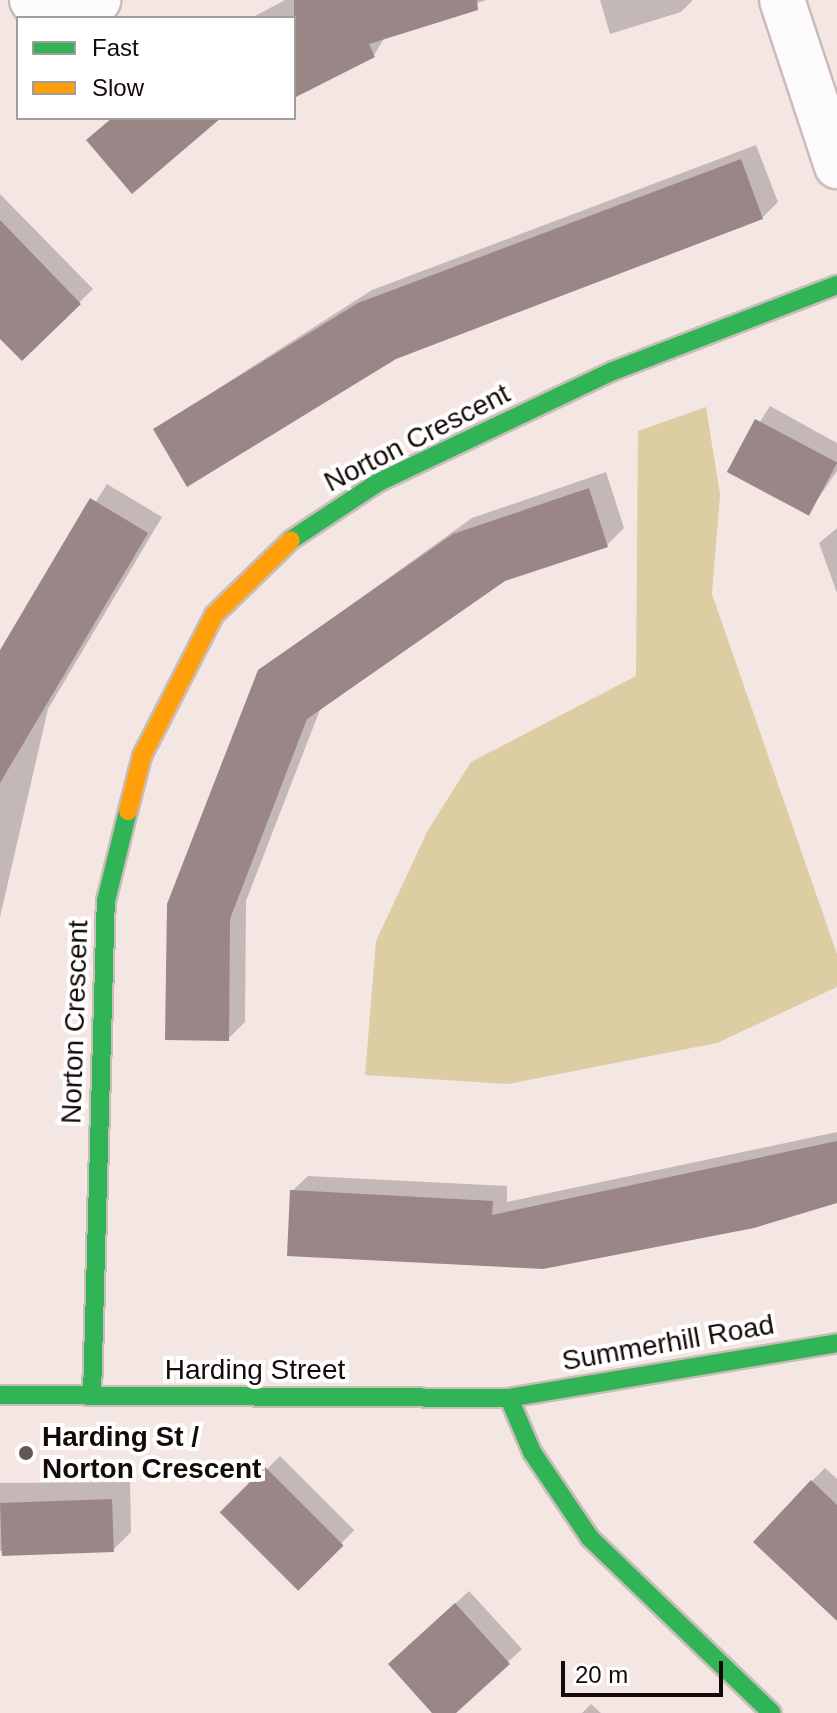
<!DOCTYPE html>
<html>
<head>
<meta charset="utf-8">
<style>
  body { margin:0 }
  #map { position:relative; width:837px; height:1713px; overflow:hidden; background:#f4e7e3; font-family:Helvetica,sans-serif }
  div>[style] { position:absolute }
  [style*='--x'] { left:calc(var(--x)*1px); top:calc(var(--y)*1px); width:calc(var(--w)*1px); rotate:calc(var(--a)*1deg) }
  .green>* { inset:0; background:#dccda2 }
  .shadow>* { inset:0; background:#0003; transform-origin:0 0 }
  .building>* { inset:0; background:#9a8587; transform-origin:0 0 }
  .roads { filter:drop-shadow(2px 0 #c9bdb9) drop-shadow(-2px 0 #c9bdb9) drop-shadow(0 2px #c9bdb9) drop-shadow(0 -2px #c9bdb9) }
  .street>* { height:44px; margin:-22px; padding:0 22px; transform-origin:22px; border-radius:22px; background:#fdfbfb }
  .fast>* { height:18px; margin:-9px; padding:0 9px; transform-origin:9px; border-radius:9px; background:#30b455 }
  .slow>* { height:18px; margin:-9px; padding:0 9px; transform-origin:9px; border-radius:9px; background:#ff9f0a }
  .dots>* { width:22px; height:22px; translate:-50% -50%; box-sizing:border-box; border:4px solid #fff; border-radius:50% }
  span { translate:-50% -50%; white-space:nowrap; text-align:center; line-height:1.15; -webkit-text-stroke:8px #fff; paint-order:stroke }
  .street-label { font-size:28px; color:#140a07 }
  .poi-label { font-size:28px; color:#140a07; font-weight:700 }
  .left { translate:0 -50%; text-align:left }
  .legend { position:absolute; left:16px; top:16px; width:280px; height:104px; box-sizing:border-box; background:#fff; border:2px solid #a19d9c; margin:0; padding:10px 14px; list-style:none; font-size:24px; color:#140a07 }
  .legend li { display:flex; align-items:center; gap:16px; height:40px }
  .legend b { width:40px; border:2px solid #a19d9c }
  .scale { position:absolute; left:561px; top:1661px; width:162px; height:36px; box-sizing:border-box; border:4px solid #140a07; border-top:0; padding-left:10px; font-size:24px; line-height:28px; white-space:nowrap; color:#140a07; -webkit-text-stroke:6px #fff; paint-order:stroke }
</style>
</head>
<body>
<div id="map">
  <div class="green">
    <i style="clip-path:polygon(706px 407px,720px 494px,712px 594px,837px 954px,837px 987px,717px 1043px,508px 1084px,365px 1075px,376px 941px,428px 830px,471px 762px,636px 676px,638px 431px)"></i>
  </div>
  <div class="shadow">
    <i style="clip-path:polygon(285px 0,486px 0,385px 37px,374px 55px,294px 96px,294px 18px,251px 18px)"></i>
    <i style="clip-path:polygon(600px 0,693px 0,681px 12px,610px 34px)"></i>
    <i style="clip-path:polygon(756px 145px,778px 202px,762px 218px,155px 429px,372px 290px)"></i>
    <i style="clip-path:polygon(0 194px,93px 289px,22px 359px,0 336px)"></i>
    <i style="clip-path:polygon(770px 406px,837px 443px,837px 471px,808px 513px,729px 471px)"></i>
    <i style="clip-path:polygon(606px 472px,624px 528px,607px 545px,504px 580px,321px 707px,246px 901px,245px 1022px,228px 1039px,167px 1038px,259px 671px,472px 518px)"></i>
    <i style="clip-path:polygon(107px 484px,162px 517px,48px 709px,0 917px,0 654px)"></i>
    <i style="clip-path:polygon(837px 528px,837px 593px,819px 543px)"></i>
    <i style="clip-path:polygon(837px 1132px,837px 1201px,543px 1267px,292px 1191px,308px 1176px,507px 1186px,507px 1202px)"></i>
    <i style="left:280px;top:1456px;width:105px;height:81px;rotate:45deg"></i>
    <i style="clip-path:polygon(825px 1468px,837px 1479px,837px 1618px,812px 1481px)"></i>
    <i style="clip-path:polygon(130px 1482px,131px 1532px,113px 1550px,0 1551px,0 1483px)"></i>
    <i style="clip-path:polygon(469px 1591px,522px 1649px,453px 1713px,434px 1713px,404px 1651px)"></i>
    <i style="clip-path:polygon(591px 1704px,601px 1713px,582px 1713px)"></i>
  </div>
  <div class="building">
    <i style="clip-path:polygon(294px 0,477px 0,478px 10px,369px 44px,375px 57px,294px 98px)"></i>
    <i style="clip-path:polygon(112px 118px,221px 118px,132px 194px,86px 140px)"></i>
    <i style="clip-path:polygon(741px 159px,763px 219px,396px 359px,187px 487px,153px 429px,358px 303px)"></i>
    <i style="clip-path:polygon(0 220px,81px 304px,22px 361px,0 339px)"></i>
    <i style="left:755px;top:419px;width:93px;height:60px;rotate:28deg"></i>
    <i style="clip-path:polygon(589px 488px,608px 547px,505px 581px,307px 719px,230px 919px,229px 1041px,165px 1040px,167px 904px,258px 670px,453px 534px)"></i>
    <i style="clip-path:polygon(90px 498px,148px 533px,0 783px,0 650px)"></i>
    <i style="clip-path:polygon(837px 1141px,837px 1203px,754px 1228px,543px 1269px,287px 1256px,290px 1190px,493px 1201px,492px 1215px)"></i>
    <i style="left:265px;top:1467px;width:111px;height:64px;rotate:45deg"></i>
    <i style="clip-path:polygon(811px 1480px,837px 1505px,837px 1621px,753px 1542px)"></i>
    <i style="left:112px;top:1499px;width:53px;height:112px;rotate:88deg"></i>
    <i style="clip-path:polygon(455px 1603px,510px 1664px,456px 1713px,432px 1713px,388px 1664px)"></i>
  </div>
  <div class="roads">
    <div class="street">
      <i style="--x:32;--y:0;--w:22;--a:54"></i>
      <i style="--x:782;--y:0;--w:175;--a:71.7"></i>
      <i style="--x:66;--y:18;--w:37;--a:-29"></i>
    </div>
    <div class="fast">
      <i style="--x:291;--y:540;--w:103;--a:-33.5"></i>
      <i style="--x:377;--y:483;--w:261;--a:-25.4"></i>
      <i style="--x:613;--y:371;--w:240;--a:-21"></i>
      <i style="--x:0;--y:1395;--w:509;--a:0.34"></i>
      <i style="--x:509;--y:1398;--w:333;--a:-9.5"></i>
      <i style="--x:92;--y:1396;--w:495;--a:-88.4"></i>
      <i style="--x:106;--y:901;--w:93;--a:-76.3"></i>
      <i style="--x:509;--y:1398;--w:59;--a:66.9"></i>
      <i style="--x:532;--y:1452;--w:104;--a:56"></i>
      <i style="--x:590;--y:1538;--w:252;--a:43.9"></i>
    </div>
    <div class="slow">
      <i style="--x:128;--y:811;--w:57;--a:-75.7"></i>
      <i style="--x:142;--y:756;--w:158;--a:-62.9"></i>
      <i style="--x:214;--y:615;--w:107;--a:-44.2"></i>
    </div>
  </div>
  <div class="dots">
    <i style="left:26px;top:1453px;background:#625754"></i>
  </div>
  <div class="street-label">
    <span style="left:417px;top:438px;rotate:-27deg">Norton Crescent</span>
    <span style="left:75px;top:1022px;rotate:-88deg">Norton Crescent</span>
    <span style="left:668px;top:1343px;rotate:-10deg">Summerhill Road</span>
    <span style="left:255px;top:1370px">Harding Street</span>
  </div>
  <div class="poi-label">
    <span class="left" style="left:42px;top:1453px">Harding St /<br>Norton Crescent</span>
  </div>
  <ul class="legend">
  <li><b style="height:10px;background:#30b455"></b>Fast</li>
  <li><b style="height:10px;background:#ff9f0a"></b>Slow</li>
  </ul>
  <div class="scale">20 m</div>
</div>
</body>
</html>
